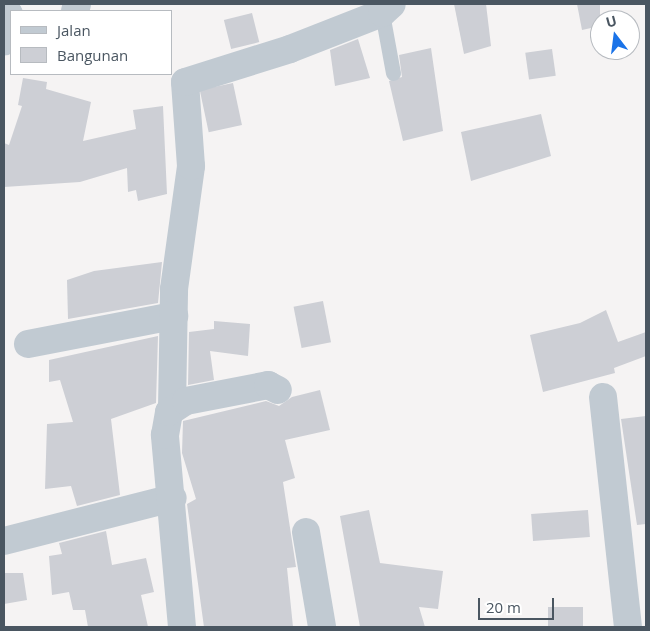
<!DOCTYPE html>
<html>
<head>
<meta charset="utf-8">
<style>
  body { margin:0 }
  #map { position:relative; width:650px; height:631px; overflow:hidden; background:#f5f3f3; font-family:"Open Sans",sans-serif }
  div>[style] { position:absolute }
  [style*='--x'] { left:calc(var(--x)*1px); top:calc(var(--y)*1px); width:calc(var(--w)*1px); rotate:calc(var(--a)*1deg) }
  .building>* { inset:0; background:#cdcfd5; transform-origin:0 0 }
  .lane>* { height:15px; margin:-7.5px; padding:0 7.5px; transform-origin:7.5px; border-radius:7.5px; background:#c1cad2 }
  .street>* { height:28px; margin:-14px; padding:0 14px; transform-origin:14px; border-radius:14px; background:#c1cad2 }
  span { translate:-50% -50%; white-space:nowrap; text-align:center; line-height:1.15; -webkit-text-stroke:5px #fff; paint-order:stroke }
  .frame { position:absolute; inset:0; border:5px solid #4a5661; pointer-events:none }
  .legend { position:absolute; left:10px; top:10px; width:162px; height:65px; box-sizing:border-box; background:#fff; border:1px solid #b7bbc0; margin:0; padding:6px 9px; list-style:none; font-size:15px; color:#4a5661 }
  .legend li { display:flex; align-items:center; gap:10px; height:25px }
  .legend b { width:25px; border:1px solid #b7bbc0 }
  .north { position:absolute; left:590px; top:10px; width:50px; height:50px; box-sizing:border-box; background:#fff; border:1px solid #b7bbc0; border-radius:50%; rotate:345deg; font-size:14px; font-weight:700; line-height:20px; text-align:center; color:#4a5661 }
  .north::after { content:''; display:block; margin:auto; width:18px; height:22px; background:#1a73e8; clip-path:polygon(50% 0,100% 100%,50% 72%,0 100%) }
  .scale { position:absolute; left:478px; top:598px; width:76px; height:22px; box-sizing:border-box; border:2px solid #4a5661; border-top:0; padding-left:6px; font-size:15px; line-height:18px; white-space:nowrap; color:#4a5661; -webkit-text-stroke:4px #fff; paint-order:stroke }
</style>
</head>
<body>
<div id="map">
  <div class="building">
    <i style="clip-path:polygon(454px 4px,486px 4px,491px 46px,464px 54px)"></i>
    <i style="clip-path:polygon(577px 4px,600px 4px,600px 26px,582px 30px)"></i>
    <i style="left:252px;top:13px;width:30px;height:29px;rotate:76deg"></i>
    <i style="clip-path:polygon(358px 39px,370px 78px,335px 86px,330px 50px)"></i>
    <i style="clip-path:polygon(431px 48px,443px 131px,403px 141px,389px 81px,402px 77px,399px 55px)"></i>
    <i style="left:552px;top:49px;width:27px;height:27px;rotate:82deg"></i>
    <i style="clip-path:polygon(23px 78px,47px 82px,46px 89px,91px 102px,83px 141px,136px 129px,133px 110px,163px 106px,167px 194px,138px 201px,136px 190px,128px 192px,127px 168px,80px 182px,4px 187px,4px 143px,9px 145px,22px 106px,18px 105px)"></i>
    <i style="left:233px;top:83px;width:43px;height:34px;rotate:78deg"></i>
    <i style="clip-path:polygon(541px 114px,551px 156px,471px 181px,461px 132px)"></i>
    <i style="clip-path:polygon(162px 262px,158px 303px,68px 319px,67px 280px,94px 271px)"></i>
    <i style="left:323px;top:301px;width:42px;height:30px;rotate:79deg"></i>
    <i style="clip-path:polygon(606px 310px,618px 342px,646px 332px,646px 356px,614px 368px,615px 373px,543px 392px,530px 335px,580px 323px)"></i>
    <i style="clip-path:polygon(214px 321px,250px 324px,248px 356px,210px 351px,214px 380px,188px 385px,189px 332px,214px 329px)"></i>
    <i style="clip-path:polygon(158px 336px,156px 403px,111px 419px,120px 495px,77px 506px,71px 486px,45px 489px,47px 424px,73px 422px,60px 380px,49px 382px,49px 360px)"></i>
    <i style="clip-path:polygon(320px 390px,330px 430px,285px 440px,295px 478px,283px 482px,296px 567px,287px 568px,293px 627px,204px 627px,187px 504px,196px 499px,182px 453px,183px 421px,266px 401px,279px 406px,292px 397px)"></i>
    <i style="clip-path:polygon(646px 416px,646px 524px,637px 525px,621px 419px)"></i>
    <i style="clip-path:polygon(369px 510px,380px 563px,443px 571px,438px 609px,419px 607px,425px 627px,360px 627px,340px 516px)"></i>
    <i style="left:588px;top:510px;width:27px;height:57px;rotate:86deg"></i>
    <i style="clip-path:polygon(106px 531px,112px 565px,146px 558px,154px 592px,141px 595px,148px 627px,88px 627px,85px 610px,73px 610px,69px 592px,52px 595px,49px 556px,62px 554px,59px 543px)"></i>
    <i style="clip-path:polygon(4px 573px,23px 573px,27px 600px,4px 604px)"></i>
    <i style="left:583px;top:607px;width:20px;height:35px;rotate:90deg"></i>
  </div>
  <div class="lane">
    <i style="--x:382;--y:13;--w:61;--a:79.6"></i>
  </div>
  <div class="street">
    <i style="--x:4;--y:10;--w:6;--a:39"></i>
    <i style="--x:9;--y:14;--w:28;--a:100"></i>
    <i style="--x:75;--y:11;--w:7;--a:-74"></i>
    <i style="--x:28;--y:344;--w:149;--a:-10.9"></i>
    <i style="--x:603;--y:397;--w:231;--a:83.8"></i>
    <i style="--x:172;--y:408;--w:119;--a:-89"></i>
    <i style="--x:174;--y:289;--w:124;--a:-82.1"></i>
    <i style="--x:191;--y:166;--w:84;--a:-94.1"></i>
    <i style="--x:185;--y:82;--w:110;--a:-17.4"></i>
    <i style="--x:290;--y:49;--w:99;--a:-21.4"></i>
    <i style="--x:382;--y:13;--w:13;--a:-42"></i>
    <i style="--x:306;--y:532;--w:96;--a:80.4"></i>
    <i style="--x:4;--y:541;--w:174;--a:-14.3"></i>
    <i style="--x:182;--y:627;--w:193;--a:-95.1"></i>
    <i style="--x:165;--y:435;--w:23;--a:-80"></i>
    <i style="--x:169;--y:412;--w:20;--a:-33"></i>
    <i style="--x:186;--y:401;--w:84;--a:-11"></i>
    <i style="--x:268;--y:385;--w:11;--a:27"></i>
  </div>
  <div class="frame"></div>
  <ul class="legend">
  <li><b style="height:6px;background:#c1cad2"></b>Jalan</li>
  <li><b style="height:14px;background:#cdcfd5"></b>Bangunan</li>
  </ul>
  <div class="north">U</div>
  <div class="scale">20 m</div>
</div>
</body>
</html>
